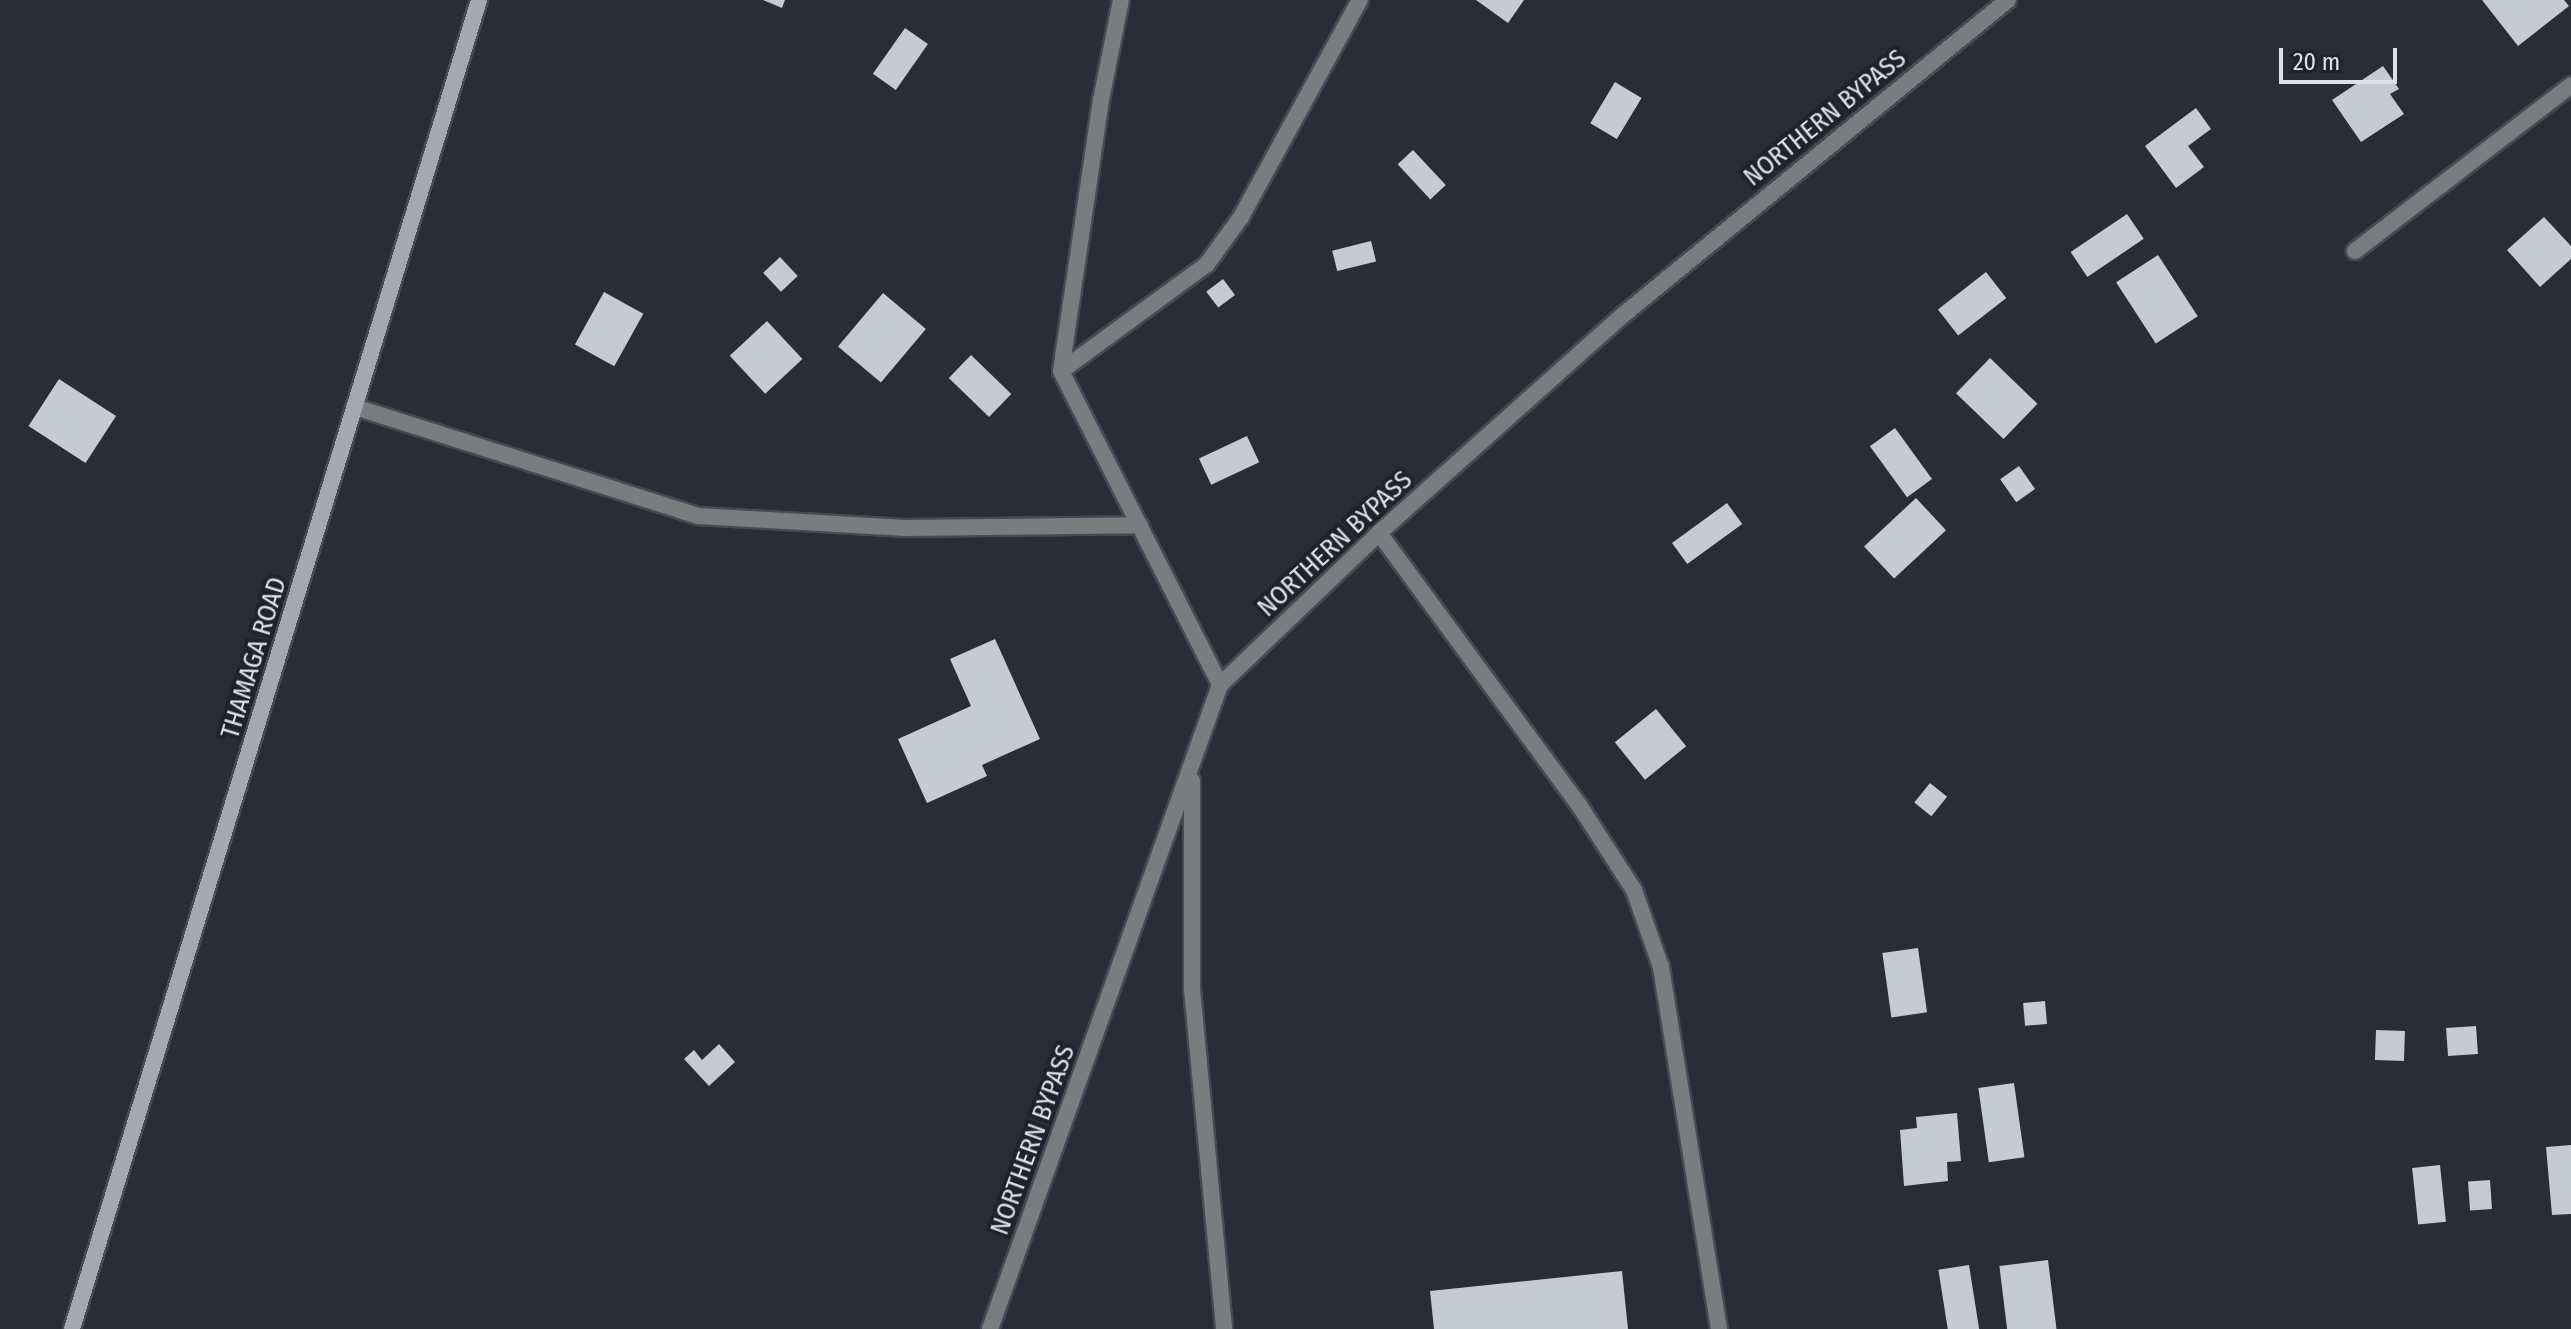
<!DOCTYPE html>
<html>
<head>
<meta charset="utf-8">
<style>
  body { margin:0 }
  #map { position:relative; width:2571px; height:1329px; overflow:hidden; background:#2a2d35; font-family:"Fira Sans Condensed",sans-serif }
  div>[style] { position:absolute }
  [style*='--x'] { left:calc(var(--x)*1px); top:calc(var(--y)*1px); width:calc(var(--w)*1px); rotate:calc(var(--a)*1deg) }
  .building>* { inset:0; background:#c6cad4; transform-origin:0 0 }
  .roads { filter:drop-shadow(2px 0 #474a51) drop-shadow(-2px 0 #474a51) drop-shadow(0 2px #474a51) drop-shadow(0 -2px #474a51) }
  .lane>* { height:16px; margin:-8px; padding:0 8px; transform-origin:8px; border-radius:8px; background:#7a7c80 }
  .street>* { height:16px; margin:-8px; padding:0 8px; transform-origin:8px; border-radius:8px; background:#7a7c80 }
  .secondary>* { height:16px; margin:-8px; padding:0 8px; transform-origin:8px; border-radius:8px; background:#a5a8af }
  span { translate:-50% -50%; white-space:nowrap; text-align:center; line-height:1.15; -webkit-text-stroke:8px #20232b; paint-order:stroke }
  .street-label { font-size:26px; color:#dfe1e6 }
  .scale { position:absolute; left:2279px; top:48px; width:118px; height:36px; box-sizing:border-box; border:4px solid #dfe1e6; border-top:0; padding-left:10px; font-size:24px; line-height:28px; white-space:nowrap; color:#dfe1e6; -webkit-text-stroke:6px #20232b; paint-order:stroke }
</style>
</head>
<body>
<div id="map">
  <div class="building">
    <i style="clip-path:polygon(763px 0,785px 0,782px 8px)"></i>
    <i style="clip-path:polygon(1476px 0,1524px 0,1508px 23px)"></i>
    <i style="clip-path:polygon(2482px 0,2564px 0,2569px 6px,2518px 46px)"></i>
    <i style="left:905px;top:28px;width:28px;height:56px;rotate:35deg"></i>
    <i style="clip-path:polygon(2383px 66px,2399px 89px,2390px 94px,2404px 114px,2361px 142px,2332px 100px)"></i>
    <i style="left:1615px;top:82px;width:31px;height:48px;rotate:31deg"></i>
    <i style="clip-path:polygon(2196px 108px,2211px 129px,2188px 146px,2204px 167px,2176px 188px,2145px 146px)"></i>
    <i style="left:1413px;top:150px;width:48px;height:21px;rotate:47deg"></i>
    <i style="left:2127px;top:214px;width:30px;height:68px;rotate:56deg"></i>
    <i style="clip-path:polygon(2544px 217px,2571px 246px,2571px 259px,2540px 287px,2507px 250px)"></i>
    <i style="left:1371px;top:241px;width:21px;height:40px;rotate:76deg"></i>
    <i style="left:2158px;top:255px;width:73px;height:50px;rotate:57deg"></i>
    <i style="left:780px;top:257px;width:26px;height:23px;rotate:47deg"></i>
    <i style="left:1986px;top:272px;width:33px;height:61px;rotate:52deg"></i>
    <i style="left:1223px;top:279px;width:20px;height:21px;rotate:53deg"></i>
    <i style="left:604px;top:292px;width:45px;height:60px;rotate:29deg"></i>
    <i style="left:883px;top:293px;width:56px;height:70px;rotate:40deg"></i>
    <i style="left:767px;top:321px;width:52px;height:51px;rotate:47deg"></i>
    <i style="left:971px;top:355px;width:56px;height:32px;rotate:44deg"></i>
    <i style="left:1990px;top:358px;width:66px;height:49px;rotate:44deg"></i>
    <i style="left:59px;top:379px;width:68px;height:56px;rotate:33deg"></i>
    <i style="left:1895px;top:428px;width:63px;height:31px;rotate:54deg"></i>
    <i style="left:1247px;top:436px;width:29px;height:53px;rotate:65deg"></i>
    <i style="left:2019px;top:466px;width:28px;height:23px;rotate:55deg"></i>
    <i style="left:1916px;top:498px;width:44px;height:71px;rotate:47deg"></i>
    <i style="left:1727px;top:503px;width:26px;height:68px;rotate:54deg"></i>
    <i style="clip-path:polygon(995px 639px,1040px 739px,982px 765px,987px 776px,927px 803px,898px 739px,971px 706px,950px 659px)"></i>
    <i style="left:1656px;top:709px;width:48px;height:53px;rotate:51deg"></i>
    <i style="left:1930px;top:783px;width:22px;height:25px;rotate:39deg"></i>
    <i style="left:1918px;top:948px;width:65px;height:36px;rotate:82deg"></i>
    <i style="left:2045px;top:1001px;width:23px;height:22px;rotate:85deg"></i>
    <i style="left:2476px;top:1026px;width:28px;height:30px;rotate:86deg"></i>
    <i style="left:2376px;top:1030px;width:29px;height:30px;rotate:2deg"></i>
    <i style="clip-path:polygon(719px 1044px,735px 1062px,709px 1086px,684px 1059px,694px 1050px,702px 1060px)"></i>
    <i style="left:2014px;top:1083px;width:75px;height:36px;rotate:82deg"></i>
    <i style="clip-path:polygon(1957px 1113px,1961px 1161px,1947px 1162px,1948px 1181px,1904px 1186px,1900px 1130px,1917px 1128px,1916px 1117px)"></i>
    <i style="clip-path:polygon(2571px 1145px,2571px 1214px,2552px 1215px,2546px 1147px)"></i>
    <i style="left:2440px;top:1165px;width:57px;height:28px;rotate:84deg"></i>
    <i style="left:2490px;top:1180px;width:29px;height:22px;rotate:86deg"></i>
    <i style="left:2048px;top:1260px;width:70px;height:49px;rotate:83deg"></i>
    <i style="left:1969px;top:1265px;width:65px;height:31px;rotate:81deg"></i>
    <i style="clip-path:polygon(1622px 1271px,1628px 1329px,1434px 1329px,1430px 1291px)"></i>
  </div>
  <div class="roads">
    <div class="lane">
      <i style="--x:2355;--y:251;--w:272;--a:-37.5"></i>
      <i style="--x:355;--y:407;--w:360;--a:17.6"></i>
      <i style="--x:698;--y:516;--w:208;--a:3.3"></i>
      <i style="--x:906;--y:528;--w:234;--a:-0.7"></i>
      <i style="--x:1379;--y:533;--w:338;--a:53.7"></i>
      <i style="--x:1579;--y:805;--w:101;--a:57.1"></i>
      <i style="--x:1634;--y:890;--w:82;--a:70.7"></i>
      <i style="--x:1661;--y:967;--w:367;--a:80.9"></i>
    </div>
    <div class="street">
      <i style="--x:1121;--y:0;--w:102;--a:101.3"></i>
      <i style="--x:1101;--y:100;--w:274;--a:98.4"></i>
      <i style="--x:1061;--y:371;--w:352;--a:63.1"></i>
      <i style="--x:1061;--y:371;--w:181;--a:-36.2"></i>
      <i style="--x:1207;--y:264;--w:58;--a:-54.1"></i>
      <i style="--x:1241;--y:217;--w:247;--a:-61.3"></i>
      <i style="--x:1192;--y:781;--w:208;--a:90"></i>
      <i style="--x:1192;--y:989;--w:342;--a:84.6"></i>
      <i style="--x:990;--y:1329;--w:684;--a:-70.35"></i>
      <i style="--x:1220;--y:685;--w:220;--a:-43.7"></i>
      <i style="--x:1379;--y:533;--w:327;--a:-41.8"></i>
      <i style="--x:1623;--y:315;--w:497;--a:-39.3"></i>
    </div>
    <div class="secondary">
      <i style="--x:72;--y:1329;--w:1390;--a:-72.97"></i>
    </div>
  </div>
  <div class="street-label">
    <span style="left:1825px;top:118px;rotate:-39deg">NORTHERN BYPASS</span>
    <span style="left:1335px;top:544px;rotate:-43deg">NORTHERN BYPASS</span>
    <span style="left:254px;top:658px;rotate:-73deg">THAMAGA ROAD</span>
    <span style="left:1033px;top:1140px;rotate:-70deg">NORTHERN BYPASS</span>
  </div>
  <div class="scale">20 m</div>
</div>
</body>
</html>
